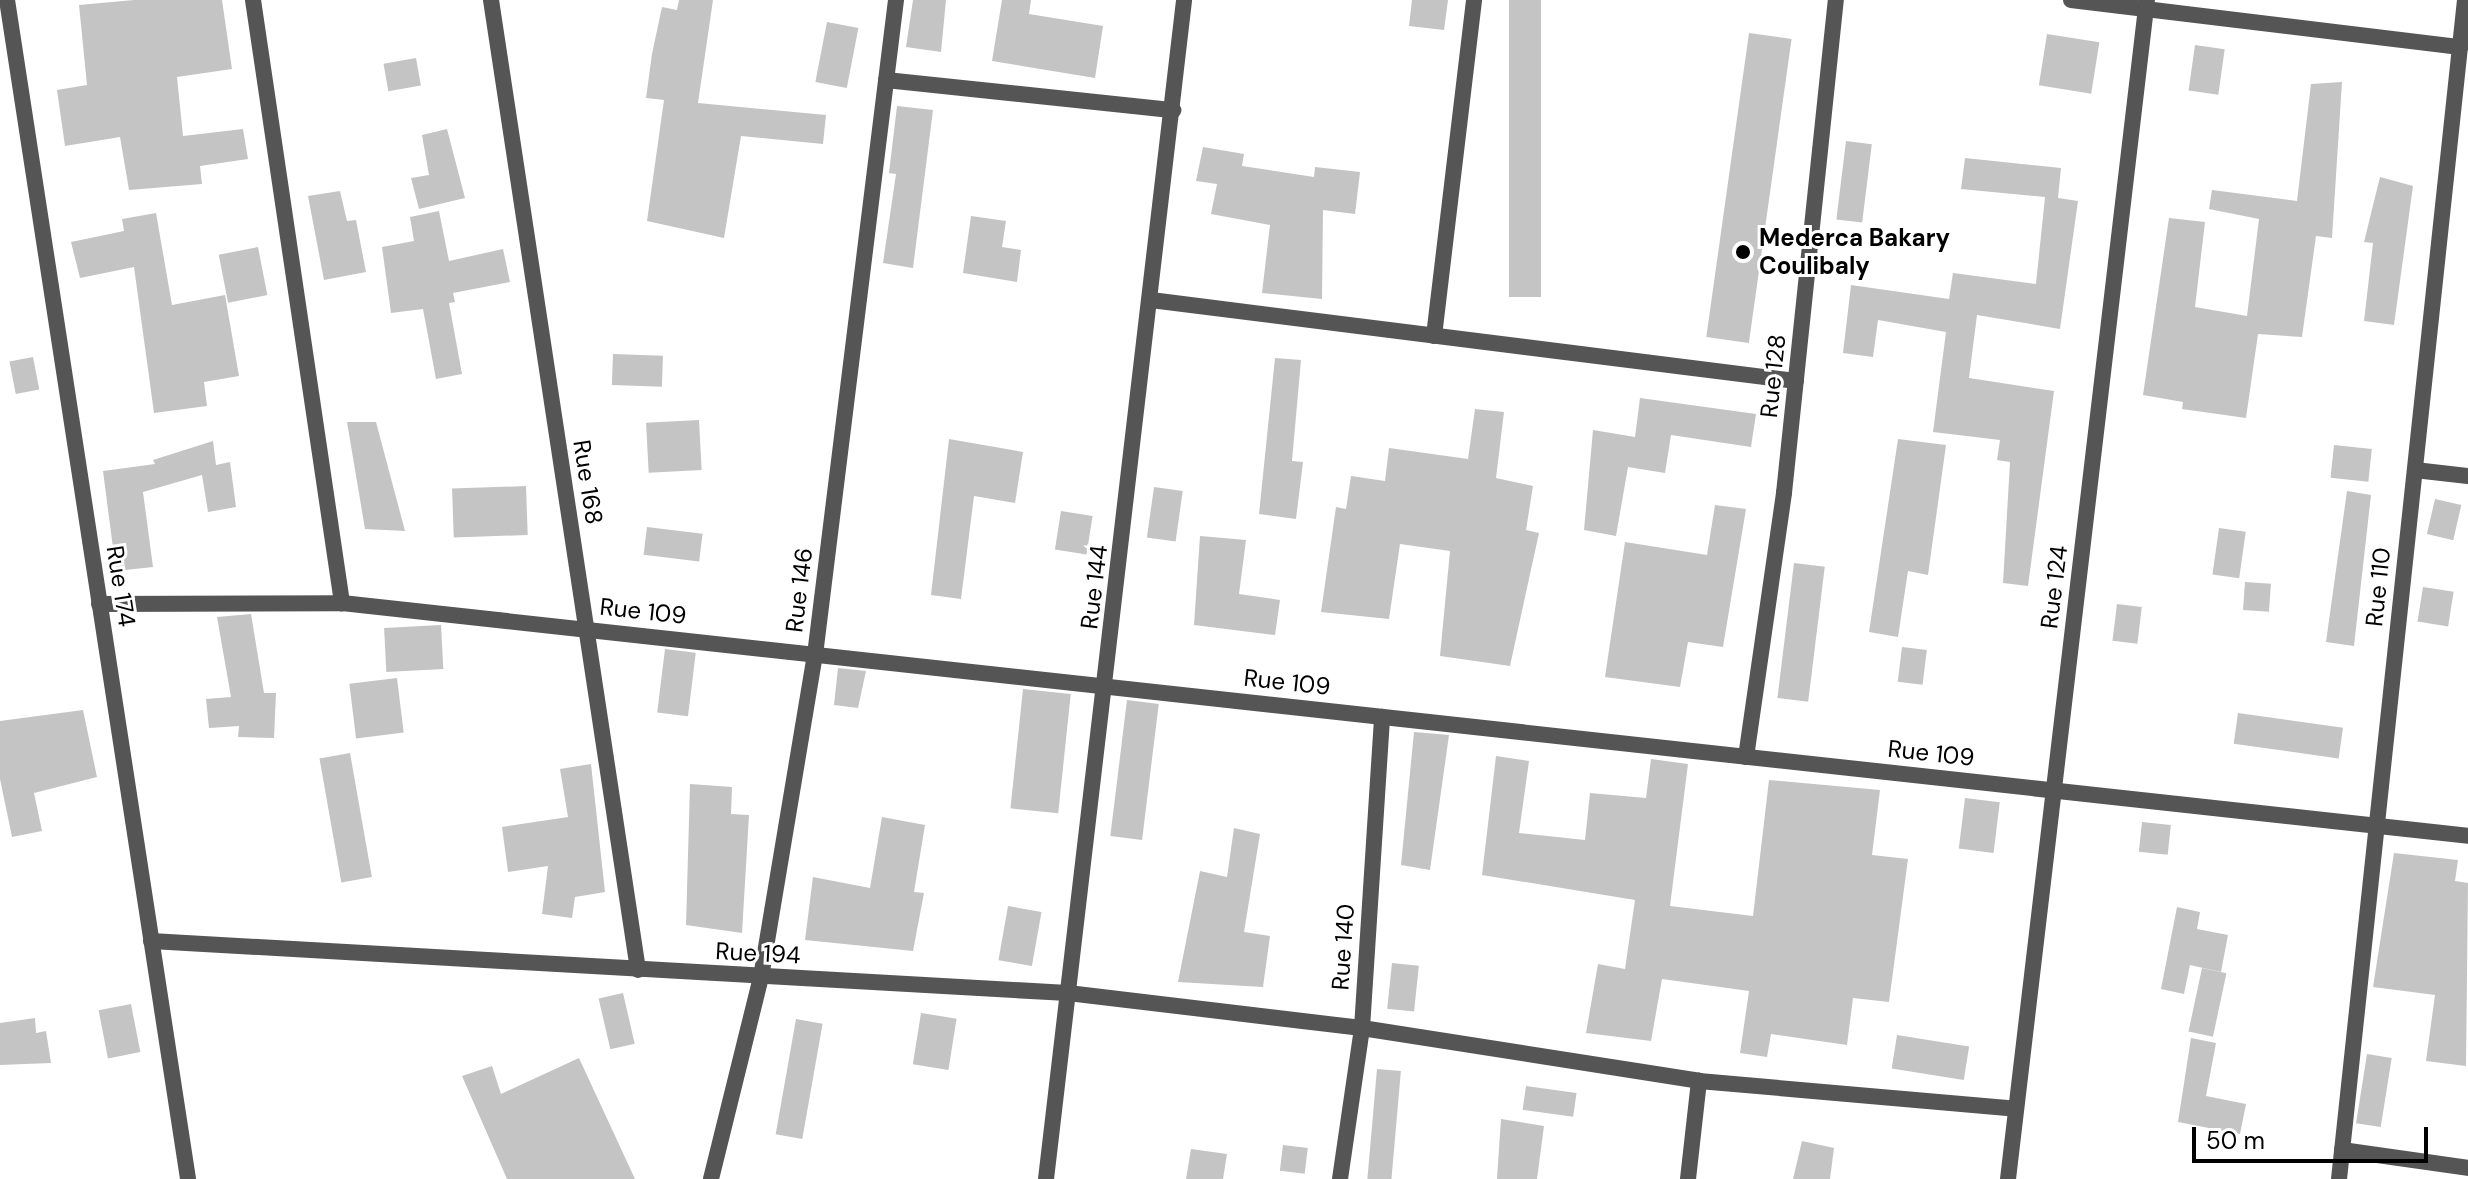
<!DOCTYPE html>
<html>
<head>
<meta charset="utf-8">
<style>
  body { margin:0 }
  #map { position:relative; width:2468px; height:1179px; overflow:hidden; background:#fff; font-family:"DM Sans",sans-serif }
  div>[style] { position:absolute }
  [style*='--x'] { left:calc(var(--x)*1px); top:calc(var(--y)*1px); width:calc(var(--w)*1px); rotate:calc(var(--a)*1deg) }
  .building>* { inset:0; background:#c4c4c4; transform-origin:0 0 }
  .minor>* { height:16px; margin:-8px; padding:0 8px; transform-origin:8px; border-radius:8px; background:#555 }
  .dots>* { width:22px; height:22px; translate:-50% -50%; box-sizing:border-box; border:4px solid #fff; border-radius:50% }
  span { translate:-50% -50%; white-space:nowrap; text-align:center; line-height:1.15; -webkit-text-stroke:6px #fff; paint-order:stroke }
  .poi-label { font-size:24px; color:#000; font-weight:700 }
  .left { translate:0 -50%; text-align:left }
  .street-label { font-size:24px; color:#000 }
  .scale { position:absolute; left:2192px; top:1127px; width:236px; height:36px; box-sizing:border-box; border:4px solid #000; border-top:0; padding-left:10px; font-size:24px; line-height:28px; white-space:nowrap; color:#000; -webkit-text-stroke:6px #fff; paint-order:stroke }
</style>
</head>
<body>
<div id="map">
  <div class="building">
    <i style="clip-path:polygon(134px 0,222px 0,232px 69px,177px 77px,183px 136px,243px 129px,248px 159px,200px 166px,202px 184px,129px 190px,120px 137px,65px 146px,57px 90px,87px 85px,79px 5px)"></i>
    <i style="clip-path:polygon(679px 0,713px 0,698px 103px,826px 115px,823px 144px,741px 136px,724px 238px,647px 221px,664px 100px,646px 98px,652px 54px,662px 7px,677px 10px)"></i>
    <i style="clip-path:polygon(913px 0,946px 0,941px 52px,906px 47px)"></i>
    <i style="clip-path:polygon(1002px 0,1031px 0,1029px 14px,1103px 26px,1095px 78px,992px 61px)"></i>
    <i style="clip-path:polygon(1412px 0,1448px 0,1444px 30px,1409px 26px)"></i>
    <i style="left:1509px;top:0;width:32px;height:297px"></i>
    <i style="left:827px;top:22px;width:32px;height:61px;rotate:11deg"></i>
    <i style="left:1749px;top:33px;width:43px;height:307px;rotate:8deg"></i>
    <i style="left:2047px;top:34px;width:53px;height:52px;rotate:9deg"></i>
    <i style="left:2195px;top:45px;width:30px;height:46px;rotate:8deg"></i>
    <i style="left:416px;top:58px;width:28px;height:33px;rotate:80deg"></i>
    <i style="clip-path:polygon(2342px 82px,2332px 238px,2316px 236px,2302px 337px,2258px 334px,2246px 418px,2182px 409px,2183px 402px,2143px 395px,2169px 218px,2205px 222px,2195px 307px,2247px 316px,2259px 219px,2209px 209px,2212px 190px,2297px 201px,2311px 84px)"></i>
    <i style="clip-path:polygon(897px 106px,933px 110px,913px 268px,883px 263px,896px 174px,889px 173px)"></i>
    <i style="clip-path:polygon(447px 129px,465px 198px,419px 209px,411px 178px,429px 175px,422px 135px)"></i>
    <i style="left:1846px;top:141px;width:26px;height:79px;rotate:7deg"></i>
    <i style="clip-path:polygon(1203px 147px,1244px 154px,1242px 166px,1314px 177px,1315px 167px,1360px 172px,1355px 214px,1323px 210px,1322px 299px,1262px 293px,1270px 225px,1211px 214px,1217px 184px,1196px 181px)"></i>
    <i style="clip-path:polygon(1965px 158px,2061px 168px,2058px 198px,2078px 201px,2060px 329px,1977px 315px,1969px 378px,2054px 391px,2028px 586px,2003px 583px,2010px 462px,1997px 460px,2000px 440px,1933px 432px,1946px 332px,1878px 320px,1873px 357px,1843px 353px,1851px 285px,1949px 299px,1953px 273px,2036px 284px,2045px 197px,1961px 189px)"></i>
    <i style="clip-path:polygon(2380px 177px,2413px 186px,2394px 325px,2364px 321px,2373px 243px,2364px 242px)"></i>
    <i style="clip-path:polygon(340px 191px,347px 221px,356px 220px,366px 272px,324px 280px,308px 196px)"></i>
    <i style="clip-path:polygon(439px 211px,449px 261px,503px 249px,510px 282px,453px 293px,455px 302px,449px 303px,462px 374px,436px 379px,423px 309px,391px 313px,382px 247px,414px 241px,410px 217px)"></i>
    <i style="clip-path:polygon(156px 213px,172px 305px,225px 295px,239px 376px,204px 382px,207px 406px,154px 413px,134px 267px,80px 278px,71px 242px,124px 231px,122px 219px)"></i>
    <i style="clip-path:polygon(971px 216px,1006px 221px,1002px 247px,1021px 250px,1017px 282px,963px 273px)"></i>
    <i style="left:258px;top:247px;width:49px;height:40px;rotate:79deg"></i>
    <i style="left:613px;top:354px;width:50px;height:31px;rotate:2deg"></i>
    <i style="left:33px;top:357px;width:33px;height:24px;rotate:79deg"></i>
    <i style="clip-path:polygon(1275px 358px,1301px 360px,1292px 461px,1303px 462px,1296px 519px,1259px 514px)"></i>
    <i style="clip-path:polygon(1640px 398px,1756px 414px,1751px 447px,1671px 435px,1665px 473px,1628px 467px,1616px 536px,1584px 530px,1593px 430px,1635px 437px)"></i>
    <i style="clip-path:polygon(1475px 409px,1504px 412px,1496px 478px,1533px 486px,1526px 530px,1539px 533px,1510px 666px,1440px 656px,1450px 551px,1400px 544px,1389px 619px,1321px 612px,1336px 507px,1346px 509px,1351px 476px,1385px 481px,1389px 448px,1468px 459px)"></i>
    <i style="left:699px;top:420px;width:50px;height:53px;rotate:87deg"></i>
    <i style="clip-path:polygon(347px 422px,376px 422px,405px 531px,365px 529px)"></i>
    <i style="clip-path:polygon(949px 439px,1023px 452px,1015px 503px,974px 496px,961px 599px,931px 595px)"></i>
    <i style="clip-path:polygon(1898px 439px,1946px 445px,1928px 575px,1908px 571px,1898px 637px,1869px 632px)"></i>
    <i style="clip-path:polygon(213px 441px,216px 465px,230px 462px,236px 507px,208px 512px,202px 475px,143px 492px,153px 567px,116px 571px,103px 471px,155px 464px,153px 460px)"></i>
    <i style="left:2334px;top:445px;width:38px;height:33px;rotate:6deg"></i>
    <i style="left:526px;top:486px;width:49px;height:74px;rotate:88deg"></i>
    <i style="left:1154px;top:487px;width:29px;height:51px;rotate:8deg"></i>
    <i style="clip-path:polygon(2347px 491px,2371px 495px,2354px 646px,2326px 642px)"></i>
    <i style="left:2435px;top:499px;width:27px;height:36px;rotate:13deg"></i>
    <i style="clip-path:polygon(1715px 505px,1746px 509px,1723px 647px,1688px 642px,1680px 687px,1605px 677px,1625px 542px,1707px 555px)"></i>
    <i style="left:1061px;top:511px;width:32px;height:39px;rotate:9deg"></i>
    <i style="left:647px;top:527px;width:56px;height:28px;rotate:7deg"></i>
    <i style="left:2219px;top:528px;width:27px;height:47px;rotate:8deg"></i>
    <i style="clip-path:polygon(1200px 536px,1246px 540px,1239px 594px,1280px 600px,1275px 635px,1194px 625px)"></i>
    <i style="left:1794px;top:563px;width:31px;height:136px;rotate:7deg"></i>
    <i style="left:2245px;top:582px;width:26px;height:28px;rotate:4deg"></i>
    <i style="left:2423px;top:587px;width:31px;height:35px;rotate:9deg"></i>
    <i style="left:2117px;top:604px;width:25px;height:37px;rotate:7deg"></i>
    <i style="clip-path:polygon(251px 614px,264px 693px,276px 693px,274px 738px,238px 737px,239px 726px,209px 728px,206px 699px,231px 697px,217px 617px)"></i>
    <i style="left:441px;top:625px;width:44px;height:57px;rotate:87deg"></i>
    <i style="left:1902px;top:647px;width:25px;height:35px;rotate:7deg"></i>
    <i style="left:665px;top:649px;width:31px;height:64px;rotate:7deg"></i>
    <i style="clip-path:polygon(838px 668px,866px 671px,858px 708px,834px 705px)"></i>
    <i style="left:397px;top:678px;width:55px;height:48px;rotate:83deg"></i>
    <i style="left:1023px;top:689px;width:48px;height:120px;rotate:6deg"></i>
    <i style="left:1127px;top:700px;width:32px;height:137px;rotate:7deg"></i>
    <i style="clip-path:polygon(83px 710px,97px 777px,34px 793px,42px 831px,12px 837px,0 779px,0 721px)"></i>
    <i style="left:2238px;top:713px;width:106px;height:31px;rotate:8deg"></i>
    <i style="clip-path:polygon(1414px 732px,1449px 735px,1430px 870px,1401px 865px)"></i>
    <i style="left:350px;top:753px;width:126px;height:31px;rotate:80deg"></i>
    <i style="clip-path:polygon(1496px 756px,1529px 761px,1519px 833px,1585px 840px,1590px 793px,1646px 798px,1651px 759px,1688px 764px,1670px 906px,1753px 916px,1769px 780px,1880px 790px,1872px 855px,1908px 859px,1889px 1002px,1853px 998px,1847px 1045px,1771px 1034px,1767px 1057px,1740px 1053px,1749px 991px,1662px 979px,1651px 1041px,1586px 1033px,1598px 964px,1625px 969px,1635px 900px,1482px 875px)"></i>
    <i style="clip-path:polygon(591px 764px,605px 892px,575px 897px,572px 918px,542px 914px,548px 866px,508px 872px,502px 827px,568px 817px,560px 769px)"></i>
    <i style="clip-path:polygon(690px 784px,732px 787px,731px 814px,749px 815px,742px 933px,686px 925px)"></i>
    <i style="left:1965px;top:798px;width:35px;height:51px;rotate:7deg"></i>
    <i style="clip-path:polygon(882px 817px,925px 825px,914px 892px,924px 893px,913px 951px,805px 940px,813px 877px,870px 888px)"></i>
    <i style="left:2142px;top:822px;width:29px;height:30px;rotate:6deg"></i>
    <i style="clip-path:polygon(1234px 828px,1260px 834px,1244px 932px,1270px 936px,1263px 987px,1178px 982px,1200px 871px,1227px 877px)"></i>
    <i style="clip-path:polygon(2394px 853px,2458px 860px,2455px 881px,2468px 883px,2466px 1066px,2426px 1061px,2435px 995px,2373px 987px)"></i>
    <i style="left:1008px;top:906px;width:34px;height:55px;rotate:10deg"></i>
    <i style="clip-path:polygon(2177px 907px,2200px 912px,2197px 929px,2228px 935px,2221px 972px,2190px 965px,2184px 994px,2161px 989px)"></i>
    <i style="left:1392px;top:963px;width:27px;height:46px;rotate:6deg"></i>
    <i style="left:2202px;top:968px;width:25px;height:65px;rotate:12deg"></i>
    <i style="left:623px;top:993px;width:52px;height:25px;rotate:77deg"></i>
    <i style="left:131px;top:1004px;width:49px;height:33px;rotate:79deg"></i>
    <i style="left:921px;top:1013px;width:36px;height:52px;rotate:9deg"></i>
    <i style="clip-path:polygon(35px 1018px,36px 1033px,46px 1031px,51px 1063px,0 1065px,0 1023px)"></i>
    <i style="left:796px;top:1019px;width:27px;height:117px;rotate:10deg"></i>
    <i style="left:1897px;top:1035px;width:73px;height:34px;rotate:9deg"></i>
    <i style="clip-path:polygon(2191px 1038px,2216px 1043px,2206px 1096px,2246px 1104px,2240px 1134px,2178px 1122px)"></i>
    <i style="left:2367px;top:1054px;width:25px;height:70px;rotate:9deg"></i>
    <i style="clip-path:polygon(579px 1058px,635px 1179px,507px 1179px,462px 1076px,492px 1066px,501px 1094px)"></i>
    <i style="left:1377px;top:1069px;width:24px;height:111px;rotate:5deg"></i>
    <i style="left:1526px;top:1086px;width:51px;height:24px;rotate:8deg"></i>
    <i style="clip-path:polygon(1501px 1119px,1544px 1126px,1537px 1179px,1497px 1179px)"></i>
    <i style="clip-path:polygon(1802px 1141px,1834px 1148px,1830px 1179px,1793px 1179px)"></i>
    <i style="left:1283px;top:1145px;width:25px;height:26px;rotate:7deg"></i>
    <i style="clip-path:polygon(1191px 1149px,1227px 1154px,1223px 1179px,1186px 1179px)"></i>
  </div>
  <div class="minor">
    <i style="--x:7;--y:0;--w:1193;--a:81.27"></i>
    <i style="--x:253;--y:0;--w:610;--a:81.6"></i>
    <i style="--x:491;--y:0;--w:981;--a:81.38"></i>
    <i style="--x:2071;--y:0;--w:392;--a:6.9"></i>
    <i style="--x:886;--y:80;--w:289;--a:6"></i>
    <i style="--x:1151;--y:300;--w:650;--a:7.16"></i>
    <i style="--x:1434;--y:336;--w:338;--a:-83.2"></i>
    <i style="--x:2415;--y:470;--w:53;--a:6.5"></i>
    <i style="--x:99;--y:604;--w:243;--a:-0.2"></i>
    <i style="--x:342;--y:603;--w:2139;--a:6.25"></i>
    <i style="--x:1746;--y:757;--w:267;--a:-81.8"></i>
    <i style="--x:1784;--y:493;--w:496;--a:-84"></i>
    <i style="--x:151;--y:941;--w:918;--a:3.25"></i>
    <i style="--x:1068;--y:993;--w:296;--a:6.8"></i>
    <i style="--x:1362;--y:1028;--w:341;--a:8.9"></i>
    <i style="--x:1699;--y:1081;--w:318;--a:5"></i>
    <i style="--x:2342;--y:1150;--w:127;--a:8.1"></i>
    <i style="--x:711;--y:1179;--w:208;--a:-76.1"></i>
    <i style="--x:761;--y:977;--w:326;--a:-80.5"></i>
    <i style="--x:815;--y:655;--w:660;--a:-82.95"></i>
    <i style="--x:1046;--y:1179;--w:1187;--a:-83.32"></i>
    <i style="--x:1340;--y:1179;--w:153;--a:-81.7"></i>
    <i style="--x:1362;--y:1028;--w:312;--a:-86.3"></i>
    <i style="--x:1688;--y:1179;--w:99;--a:-83.6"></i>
    <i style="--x:2008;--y:1179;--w:1187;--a:-83.28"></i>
    <i style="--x:2339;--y:1179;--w:1186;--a:-83.9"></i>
  </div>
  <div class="dots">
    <i style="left:1743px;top:252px;background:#000"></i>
  </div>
  <div class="poi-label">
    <span class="left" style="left:1759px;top:252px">Mederca Bakary<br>Coulibaly</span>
  </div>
  <div class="street-label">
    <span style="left:1773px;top:376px;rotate:-84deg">Rue 128</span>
    <span style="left:588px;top:482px;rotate:81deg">Rue 168</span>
    <span style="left:121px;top:586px;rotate:81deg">Rue 174</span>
    <span style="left:1094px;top:587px;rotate:-83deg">Rue 144</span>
    <span style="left:2054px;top:587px;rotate:-83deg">Rue 124</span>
    <span style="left:2378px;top:587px;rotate:-84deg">Rue 110</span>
    <span style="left:799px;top:590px;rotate:-83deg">Rue 146</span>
    <span style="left:643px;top:611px;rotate:6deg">Rue 109</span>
    <span style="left:1287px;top:682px;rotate:6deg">Rue 109</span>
    <span style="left:1931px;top:753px;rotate:6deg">Rue 109</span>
    <span style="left:1343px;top:947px;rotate:-86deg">Rue 140</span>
    <span style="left:758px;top:953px;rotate:3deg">Rue 194</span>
  </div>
  <div class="scale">50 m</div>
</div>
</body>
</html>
